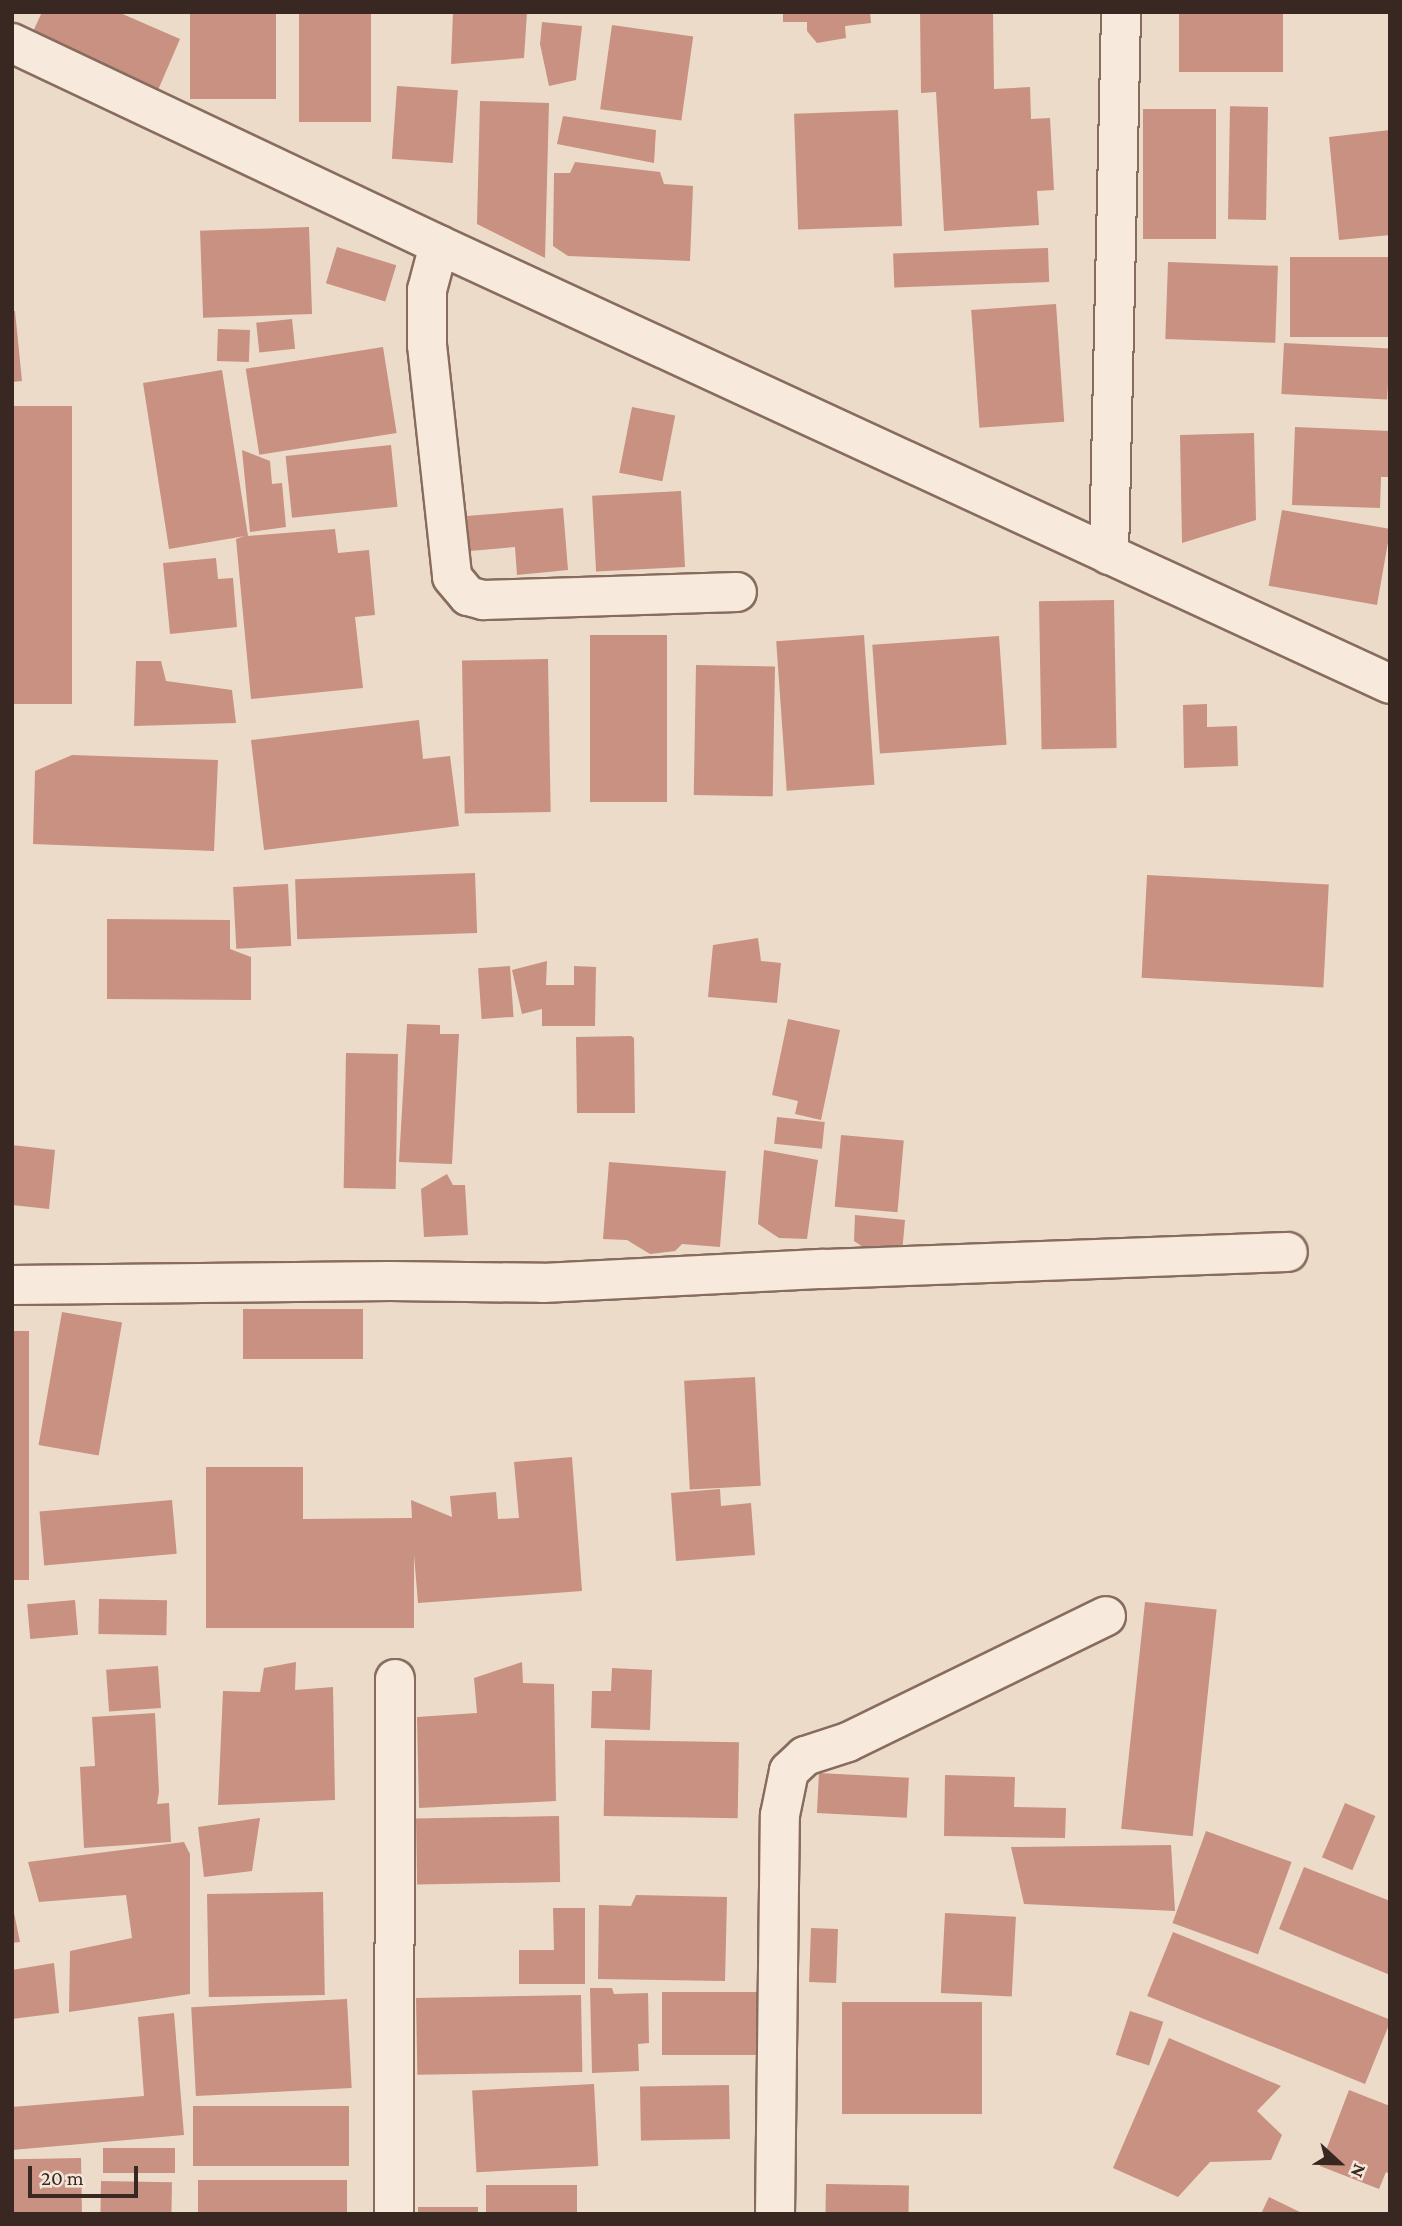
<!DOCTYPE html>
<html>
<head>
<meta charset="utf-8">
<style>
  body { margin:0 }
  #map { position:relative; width:1402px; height:2226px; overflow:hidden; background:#ecdbc8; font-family:"Crimson Pro",serif }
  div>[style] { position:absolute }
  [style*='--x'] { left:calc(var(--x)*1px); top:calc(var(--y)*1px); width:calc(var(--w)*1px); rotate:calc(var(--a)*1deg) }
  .building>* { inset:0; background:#c89181; transform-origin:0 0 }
  .roads { filter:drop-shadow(2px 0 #886c5e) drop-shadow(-2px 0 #886c5e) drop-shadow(0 2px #886c5e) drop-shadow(0 -2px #886c5e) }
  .street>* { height:38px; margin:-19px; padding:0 19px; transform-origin:19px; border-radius:19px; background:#f7eadc }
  span { translate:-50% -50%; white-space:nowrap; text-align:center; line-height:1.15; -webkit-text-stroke:5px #f4e6d8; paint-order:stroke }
  .frame { position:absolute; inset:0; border:14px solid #392821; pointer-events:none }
  .north { position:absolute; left:1304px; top:2128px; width:70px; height:70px; -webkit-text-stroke:5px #f4e6d8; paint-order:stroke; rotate:112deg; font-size:19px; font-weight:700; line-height:28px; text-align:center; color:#392821 }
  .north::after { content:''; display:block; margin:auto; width:24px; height:32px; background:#392821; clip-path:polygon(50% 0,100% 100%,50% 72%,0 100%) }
  .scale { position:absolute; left:28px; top:2166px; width:110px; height:32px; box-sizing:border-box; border:4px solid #392821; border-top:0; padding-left:9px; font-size:21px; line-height:24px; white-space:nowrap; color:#392821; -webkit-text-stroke:5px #f4e6d8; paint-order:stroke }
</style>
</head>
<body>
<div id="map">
  <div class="building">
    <i style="clip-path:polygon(42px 12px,118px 12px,180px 39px,158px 90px,31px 36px)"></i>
    <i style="left:190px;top:12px;width:86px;height:87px"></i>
    <i style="left:299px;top:12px;width:72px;height:110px"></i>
    <i style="clip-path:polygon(453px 12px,527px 12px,524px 58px,451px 64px)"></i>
    <i style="clip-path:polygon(783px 12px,870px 12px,871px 23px,845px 26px,846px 38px,817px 43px,807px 31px,807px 22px,783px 22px)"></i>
    <i style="clip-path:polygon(920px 12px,993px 12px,994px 89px,1030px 87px,1031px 119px,1050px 118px,1054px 190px,1037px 191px,1039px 225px,944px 231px,936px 92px,921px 93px)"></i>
    <i style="left:1179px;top:12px;width:104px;height:60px"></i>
    <i style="clip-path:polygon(542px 22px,582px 26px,576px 80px,549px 86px,540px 44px)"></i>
    <i style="left:612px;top:25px;width:82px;height:85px;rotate:8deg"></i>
    <i style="left:397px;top:86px;width:61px;height:73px;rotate:4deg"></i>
    <i style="clip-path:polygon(480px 101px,549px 103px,545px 258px,477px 224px)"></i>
    <i style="left:1268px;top:107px;width:113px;height:38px;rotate:91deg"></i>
    <i style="left:1216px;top:109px;width:130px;height:73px;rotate:90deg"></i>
    <i style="left:898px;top:110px;width:116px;height:104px;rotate:88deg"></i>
    <i style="clip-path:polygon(563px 116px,656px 130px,654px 163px,557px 144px)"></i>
    <i style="clip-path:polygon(1390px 130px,1390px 235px,1339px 240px,1329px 137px)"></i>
    <i style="clip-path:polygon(575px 162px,660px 172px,664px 184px,693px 186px,690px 261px,568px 256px,553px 246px,554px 173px,570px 173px)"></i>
    <i style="left:309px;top:227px;width:87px;height:109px;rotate:88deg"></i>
    <i style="left:337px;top:247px;width:62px;height:38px;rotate:17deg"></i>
    <i style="left:1048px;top:248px;width:34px;height:155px;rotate:88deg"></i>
    <i style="left:1390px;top:257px;width:80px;height:100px;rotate:90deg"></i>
    <i style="left:1168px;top:262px;width:110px;height:77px;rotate:2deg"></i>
    <i style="left:1056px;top:304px;width:118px;height:85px;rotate:86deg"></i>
    <i style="clip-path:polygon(12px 311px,15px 311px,22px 381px,12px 382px)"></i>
    <i style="left:292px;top:319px;width:30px;height:36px;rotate:84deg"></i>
    <i style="left:218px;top:329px;width:32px;height:32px;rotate:2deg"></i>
    <i style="left:1284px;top:343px;width:106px;height:51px;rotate:3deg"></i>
    <i style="left:383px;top:347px;width:87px;height:139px;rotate:81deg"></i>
    <i style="clip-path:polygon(222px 370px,248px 536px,335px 529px,338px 553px,369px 550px,375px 615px,355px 617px,363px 688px,251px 699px,236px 539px,245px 536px,169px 549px,143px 383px)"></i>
    <i style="left:12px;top:406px;width:60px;height:298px"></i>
    <i style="left:632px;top:407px;width:44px;height:67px;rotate:11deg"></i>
    <i style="clip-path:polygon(1295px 427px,1390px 431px,1390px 477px,1381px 477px,1380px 508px,1292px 505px)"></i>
    <i style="clip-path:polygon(1254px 433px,1256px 520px,1182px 543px,1180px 435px)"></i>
    <i style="left:391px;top:445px;width:62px;height:106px;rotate:84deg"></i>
    <i style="clip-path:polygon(242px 450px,270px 461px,272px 484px,282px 483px,286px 527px,250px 532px)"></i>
    <i style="left:681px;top:491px;width:76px;height:89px;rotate:87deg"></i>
    <i style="clip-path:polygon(563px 508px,568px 570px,517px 575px,515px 547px,470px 551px,467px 516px)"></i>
    <i style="left:1282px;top:510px;width:110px;height:77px;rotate:10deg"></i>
    <i style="clip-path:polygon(216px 558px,218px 579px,233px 578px,237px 627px,170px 634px,163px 563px)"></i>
    <i style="left:1114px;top:600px;width:148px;height:75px;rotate:89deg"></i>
    <i style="left:590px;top:635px;width:77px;height:167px"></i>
    <i style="left:864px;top:635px;width:150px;height:88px;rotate:86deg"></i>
    <i style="left:999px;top:636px;width:109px;height:127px;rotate:86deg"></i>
    <i style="left:548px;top:659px;width:153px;height:86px;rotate:89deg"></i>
    <i style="clip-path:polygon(136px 661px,161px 661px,166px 681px,232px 690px,236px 723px,134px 726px)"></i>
    <i style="left:696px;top:665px;width:79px;height:130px;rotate:1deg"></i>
    <i style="clip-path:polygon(1207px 704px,1207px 727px,1237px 726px,1238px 766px,1184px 768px,1183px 705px)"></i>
    <i style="clip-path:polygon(419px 720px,423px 759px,450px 756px,459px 826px,264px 850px,251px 740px)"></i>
    <i style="clip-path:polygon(72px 755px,218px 760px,214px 851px,33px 844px,35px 771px)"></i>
    <i style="left:475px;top:873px;width:60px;height:180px;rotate:88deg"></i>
    <i style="left:1147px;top:875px;width:182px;height:103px;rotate:3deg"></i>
    <i style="left:288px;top:884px;width:62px;height:55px;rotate:87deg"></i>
    <i style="clip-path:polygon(107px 919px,230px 920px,230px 949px,251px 957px,251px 1000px,107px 999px)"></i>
    <i style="clip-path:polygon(758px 938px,761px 961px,781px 963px,777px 1003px,708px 997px,713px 945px)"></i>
    <i style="clip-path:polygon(547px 961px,546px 985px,574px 985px,574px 966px,596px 967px,595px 1026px,542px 1026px,542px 1009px,522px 1014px,512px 970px)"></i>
    <i style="left:510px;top:966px;width:51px;height:32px;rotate:86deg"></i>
    <i style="clip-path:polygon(788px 1019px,840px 1030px,821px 1120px,795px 1114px,798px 1101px,772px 1095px)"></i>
    <i style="clip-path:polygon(407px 1024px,440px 1025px,440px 1034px,459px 1034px,452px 1164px,399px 1162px)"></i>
    <i style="clip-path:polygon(631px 1036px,634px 1038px,635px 1113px,577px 1113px,576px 1037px)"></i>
    <i style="left:346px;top:1053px;width:52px;height:135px;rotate:1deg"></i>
    <i style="left:777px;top:1117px;width:48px;height:27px;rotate:6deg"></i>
    <i style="left:841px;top:1135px;width:63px;height:72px;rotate:5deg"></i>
    <i style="clip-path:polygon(12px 1145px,55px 1150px,49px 1209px,12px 1205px)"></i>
    <i style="clip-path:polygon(764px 1150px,818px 1160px,807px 1239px,779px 1238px,758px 1224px)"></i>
    <i style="clip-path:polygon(609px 1162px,726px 1171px,720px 1247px,682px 1244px,675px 1251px,650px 1254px,627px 1240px,603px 1239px)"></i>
    <i style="clip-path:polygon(447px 1174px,453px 1185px,465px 1185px,468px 1235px,424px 1237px,421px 1189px)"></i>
    <i style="clip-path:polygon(855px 1215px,905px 1220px,902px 1253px,869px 1251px,854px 1241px)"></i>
    <i style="left:243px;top:1309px;width:120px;height:50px"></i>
    <i style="left:62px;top:1312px;width:61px;height:135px;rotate:10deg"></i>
    <i style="left:29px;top:1331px;width:249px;height:17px;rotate:90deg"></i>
    <i style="left:755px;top:1377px;width:109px;height:71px;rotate:87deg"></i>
    <i style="clip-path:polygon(572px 1457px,582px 1591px,418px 1603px,414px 1555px,414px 1628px,206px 1628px,206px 1467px,303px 1467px,303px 1519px,412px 1518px,411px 1500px,452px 1517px,450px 1496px,496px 1492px,498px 1519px,519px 1518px,514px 1462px)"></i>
    <i style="clip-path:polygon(720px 1489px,721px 1506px,751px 1503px,755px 1555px,676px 1561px,671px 1493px)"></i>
    <i style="left:172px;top:1500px;width:54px;height:133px;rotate:85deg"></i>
    <i style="left:99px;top:1599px;width:68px;height:35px;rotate:1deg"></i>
    <i style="left:75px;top:1600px;width:35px;height:48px;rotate:85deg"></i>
    <i style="left:1145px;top:1602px;width:72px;height:228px;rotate:6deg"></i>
    <i style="clip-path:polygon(296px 1662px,295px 1690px,333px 1687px,335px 1800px,218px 1805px,223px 1691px,260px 1692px,264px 1668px)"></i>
    <i style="clip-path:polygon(522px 1662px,523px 1683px,554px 1684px,556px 1801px,419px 1808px,417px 1717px,477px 1713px,474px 1678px)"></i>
    <i style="left:158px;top:1666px;width:42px;height:52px;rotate:86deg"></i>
    <i style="clip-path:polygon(612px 1668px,652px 1670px,650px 1730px,591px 1728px,592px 1691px,611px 1691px)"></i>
    <i style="clip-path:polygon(155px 1713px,159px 1792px,157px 1804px,169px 1803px,171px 1842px,84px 1848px,80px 1767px,95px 1766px,92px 1717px)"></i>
    <i style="left:605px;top:1740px;width:134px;height:76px;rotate:1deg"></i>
    <i style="left:819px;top:1773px;width:90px;height:40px;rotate:3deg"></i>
    <i style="clip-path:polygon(945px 1775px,1015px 1777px,1014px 1807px,1066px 1808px,1065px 1838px,944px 1836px)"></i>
    <i style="left:1345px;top:1803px;width:33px;height:59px;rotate:23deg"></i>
    <i style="left:559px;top:1816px;width:66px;height:143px;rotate:89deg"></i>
    <i style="clip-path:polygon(260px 1818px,252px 1871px,204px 1877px,198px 1827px)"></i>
    <i style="left:1206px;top:1831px;width:91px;height:98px;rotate:20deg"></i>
    <i style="clip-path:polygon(184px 1842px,190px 1854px,190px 1994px,69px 2012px,70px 1951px,132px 1938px,126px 1895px,39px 1902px,28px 1862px)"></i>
    <i style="clip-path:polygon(1171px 1845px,1175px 1911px,1024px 1904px,1011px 1847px)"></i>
    <i style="clip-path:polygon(1304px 1867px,1390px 1901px,1390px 1975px,1279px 1929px)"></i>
    <i style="left:323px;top:1892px;width:103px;height:116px;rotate:89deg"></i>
    <i style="clip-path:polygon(636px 1895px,727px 1897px,725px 1981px,598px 1979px,599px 1905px,631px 1906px)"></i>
    <i style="clip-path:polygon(12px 1903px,20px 1942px,12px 1943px)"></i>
    <i style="clip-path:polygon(553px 1908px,585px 1908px,585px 1984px,519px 1984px,519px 1950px,554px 1950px)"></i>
    <i style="left:945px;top:1913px;width:71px;height:80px;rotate:3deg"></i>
    <i style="left:811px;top:1928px;width:27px;height:54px;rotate:2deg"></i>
    <i style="left:1173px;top:1932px;width:235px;height:69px;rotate:22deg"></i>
    <i style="clip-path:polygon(54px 1963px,59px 2013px,12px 2019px,12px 1970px)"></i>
    <i style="clip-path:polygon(590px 1988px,612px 1988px,614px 1994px,648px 1993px,649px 2043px,638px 2044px,639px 2071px,592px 2073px)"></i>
    <i style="left:765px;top:1992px;width:63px;height:103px;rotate:90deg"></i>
    <i style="left:581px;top:1995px;width:77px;height:165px;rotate:89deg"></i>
    <i style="left:347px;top:1999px;width:89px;height:156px;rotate:87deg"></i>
    <i style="left:842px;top:2002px;width:140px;height:112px"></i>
    <i style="left:1130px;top:2011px;width:35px;height:46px;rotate:18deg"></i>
    <i style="clip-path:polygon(174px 2013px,184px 2135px,12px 2150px,12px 2107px,144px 2096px,138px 2017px)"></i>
    <i style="clip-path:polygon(1169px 2038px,1281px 2086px,1257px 2111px,1282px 2135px,1271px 2160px,1210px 2162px,1178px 2197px,1113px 2168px)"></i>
    <i style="left:594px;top:2084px;width:82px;height:122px;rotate:87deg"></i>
    <i style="left:729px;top:2085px;width:54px;height:89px;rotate:89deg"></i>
    <i style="clip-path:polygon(1349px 2090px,1390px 2106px,1390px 2174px,1386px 2172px,1379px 2189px,1320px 2166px)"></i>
    <i style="left:193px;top:2106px;width:156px;height:60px"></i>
    <i style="left:103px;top:2148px;width:72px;height:25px"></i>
    <i style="left:81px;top:2158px;width:56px;height:69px;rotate:89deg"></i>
    <i style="left:198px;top:2180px;width:149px;height:34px"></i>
    <i style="left:101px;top:2181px;width:71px;height:33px;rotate:1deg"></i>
    <i style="left:826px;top:2184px;width:83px;height:30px;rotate:1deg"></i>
    <i style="left:577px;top:2185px;width:29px;height:91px;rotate:90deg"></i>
    <i style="clip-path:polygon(1269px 2197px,1304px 2214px,1261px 2214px)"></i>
    <i style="left:418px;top:2207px;width:60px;height:7px"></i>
  </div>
  <div class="roads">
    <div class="street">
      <i style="--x:12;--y:43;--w:472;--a:25.3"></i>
      <i style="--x:439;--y:245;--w:1047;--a:24.78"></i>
      <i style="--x:439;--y:245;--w:47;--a:104.9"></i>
      <i style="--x:427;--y:290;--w:55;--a:90"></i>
      <i style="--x:427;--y:345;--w:233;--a:83.8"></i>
      <i style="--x:452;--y:577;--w:25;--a:50"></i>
      <i style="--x:468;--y:596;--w:16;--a:15"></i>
      <i style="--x:483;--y:600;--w:254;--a:-1.8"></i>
      <i style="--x:1109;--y:555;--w:543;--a:-88.73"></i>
      <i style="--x:12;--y:1285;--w:378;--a:-0.6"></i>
      <i style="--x:390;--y:1281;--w:153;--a:0.7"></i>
      <i style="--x:543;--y:1283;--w:281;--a:-2.9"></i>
      <i style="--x:824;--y:1269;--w:464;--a:-2.1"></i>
      <i style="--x:394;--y:2214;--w:535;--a:-89.89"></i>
      <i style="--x:775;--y:2214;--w:399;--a:-89.3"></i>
      <i style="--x:780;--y:1815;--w:45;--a:-78.4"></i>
      <i style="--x:789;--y:1771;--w:22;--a:-43"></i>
      <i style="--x:805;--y:1756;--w:45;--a:-18"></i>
      <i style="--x:848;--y:1742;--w:287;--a:-26"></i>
    </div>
  </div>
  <div class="frame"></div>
  <div class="north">N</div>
  <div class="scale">20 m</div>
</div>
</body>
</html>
